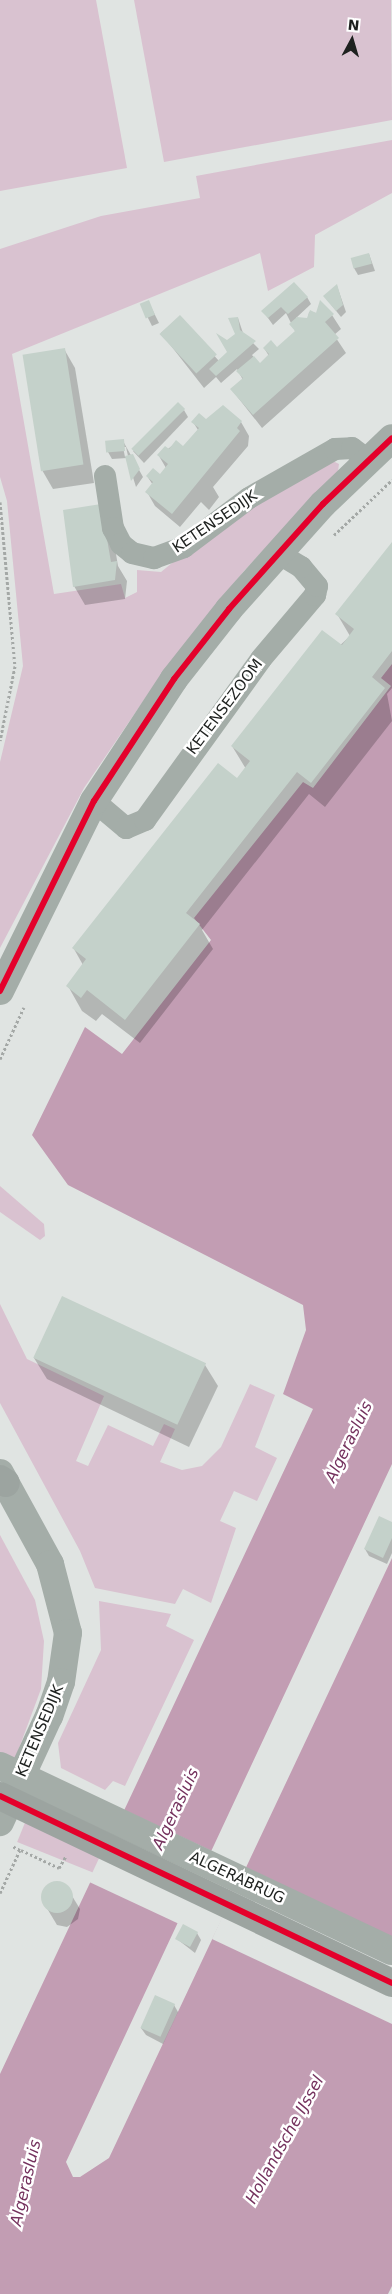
<!DOCTYPE html>
<html>
<head>
<meta charset="utf-8">
<style>
  body { margin:0 }
  #map { position:relative; width:392px; height:2294px; overflow:hidden; background:#e0e4e2; font-family:"DejaVu Sans",sans-serif }
  div>[style] { position:absolute }
  [style*='--x'] { left:calc(var(--x)*1px); top:calc(var(--y)*1px); width:calc(var(--w)*1px); rotate:calc(var(--a)*1deg) }
  .green>* { inset:0; background:#d9c2d0; transform-origin:0 0 }
  .water>* { inset:0; background:#c29db3 }
  .pier>* { inset:0; background:#e0e4e2; transform-origin:0 0 }
  .shadow>* { inset:0; background:#0003 }
  .building>* { inset:0; background:#c4d1ca; transform-origin:0 0 }
  .round { border-radius:50% }
  .path>* { height:3px; margin-top:-1.5px; transform-origin:0; background:repeating-linear-gradient(90deg,#a4a8a6 0 2.5px,transparent 0 5px) }
  .minor>* { height:22px; margin:-11px; padding:0 11px; transform-origin:11px; border-radius:11px; background:#a4ada8 }
  .tertiary>* { height:28px; margin:-14px; padding:0 14px; transform-origin:14px; border-radius:14px; background:#a4ada8 }
  .primary>* { height:28px; margin:-14px; padding:0 14px; transform-origin:14px; border-radius:14px; background:#9ca4a0 }
  .bus-1>* { height:6px; margin:-3px; padding:0 3px; transform-origin:3px; border-radius:3px; background:#e4002b }
  span { translate:-50% -50%; white-space:nowrap; text-align:center; line-height:1.15; -webkit-text-stroke:5px #fff; paint-order:stroke }
  .street-label { font-size:15px; color:#1e211f }
  .water-label { font-size:16px; color:#74315d; font-style:italic }
  .north { position:absolute; left:327px; top:15px; width:50px; height:50px; -webkit-text-stroke:4px #fff; paint-order:stroke; rotate:6deg; font-size:14px; font-weight:700; line-height:20px; text-align:center; color:#1e211f }
  .north::after { content:''; display:block; margin:auto; width:18px; height:22px; background:#1e211f; clip-path:polygon(50% 0,100% 100%,50% 72%,0 100%) }
</style>
</head>
<body>
<div id="map">
  <div class="green">
    <i style="clip-path:polygon(0 0,96px 0,127px 168px,0 191px)"></i>
    <i style="clip-path:polygon(134px 0,391px 0,392px 120px,164px 162px)"></i>
    <i style="clip-path:polygon(392px 140px,392px 193px,315px 235px,314px 267px,268px 291px,260px 253px,12px 354px,54px 594px,121px 584px,125px 598px,137px 592px,137px 570px,161px 572px,216px 527px,333px 461px,339px 464px,338px 471px,244px 571px,163px 672px,84px 788px,0 948px,0 762px,23px 666px,7px 501px,0 477px,0 249px,101px 216px,200px 198px,196px 176px)"></i>
    <i style="clip-path:polygon(0 1186px,44px 1224px,45px 1236px,40px 1240px,0 1212px)"></i>
    <i style="clip-path:polygon(0 1304px,27px 1359px,104px 1396px,76px 1461px,88px 1466px,108px 1425px,153px 1446px,164px 1424px,175px 1429px,160px 1462px,182px 1470px,202px 1466px,221px 1447px,250px 1384px,275px 1395px,255px 1447px,277px 1458px,257px 1501px,234px 1491px,220px 1521px,236px 1528px,211px 1603px,183px 1589px,175px 1604px,95px 1588px,80px 1551px,0 1403px)"></i>
    <i style="clip-path:polygon(0 1535px,35px 1600px,44px 1641px,41px 1689px,12px 1767px,0 1760px)"></i>
    <i style="clip-path:polygon(99px 1601px,171px 1614px,166px 1626px,194px 1640px,125px 1786px,113px 1781px,105px 1790px,61px 1768px,58px 1743px,101px 1650px)"></i>
    <i style="left:43px;top:1778px;width:87px;height:69px;rotate:22deg"></i>
  </div>
  <div class="water">
    <i style="clip-path:polygon(392px 664px,392px 1464px,66px 2162px,73px 2177px,80px 2177px,109px 2158px,392px 1558px,392px 2286px,388px 2294px,0 2294px,0 2074px,313px 1409px,283px 1394px,306px 1330px,303px 1305px,68px 1185px,32px 1135px,85px 1027px,122px 1054px,211px 940px,194px 918px,303px 782px,313px 788px,391px 686px,381px 678px)"></i>
  </div>
  <div class="pier">
    <i style="left:122px;top:1809px;width:101px;height:80px;rotate:25deg"></i>
    <i style="clip-path:polygon(245px 1867px,392px 1937px,392px 2024px,212px 1939px)"></i>
  </div>
  <div class="shadow">
    <i style="clip-path:polygon(369px 254px,375px 271px,358px 275px,354px 268px)"></i>
    <i style="clip-path:polygon(337px 286px,346px 312px,341px 317px,325px 297px)"></i>
    <i style="clip-path:polygon(307px 297px,311px 304px,296px 318px,308px 319px,309px 312px,332px 315px,341px 329px,334px 335px,346px 353px,262px 428px,232px 390px,243px 380px,237px 369px,221px 383px,216px 377px,204px 388px,161px 333px,179px 317px,219px 361px,229px 352px,227px 342px,236px 334px,238px 318px,243px 333px,259px 349px,252px 355px,260px 365px,269px 356px,264px 348px,277px 349px,296px 333px,286px 313px,273px 325px,263px 311px)"></i>
    <i style="clip-path:polygon(148px 301px,159px 323px,152px 326px,148px 318px)"></i>
    <i style="clip-path:polygon(64px 349px,75px 368px,94px 483px,53px 489px,42px 470px)"></i>
    <i style="clip-path:polygon(223px 407px,241px 422px,249px 436px,248px 446px,213px 487px,219px 497px,209px 510px,201px 502px,180px 527px,155px 506px,147px 492px,153px 485px,147px 476px,161px 475px,166px 468px,159px 456px,173px 445px,183px 448px,198px 430px,193px 422px,206px 420px)"></i>
    <i style="clip-path:polygon(184px 410px,188px 417px,144px 463px,133px 451px)"></i>
    <i style="clip-path:polygon(evenodd,123px 441px,143px 477px,136px 487px,127px 458px,112px 459px,108px 452px,123px 441px,123px 447px,126px 447px,128px 456px,125px 457px,123px 447px)"></i>
    <i style="clip-path:polygon(111px 524px,118px 566px,127px 581px,125px 599px,85px 605px,74px 586px)"></i>
    <i style="clip-path:polygon(392px 544px,392px 688px,387px 694px,392px 721px,325px 807px,309px 794px,202px 930px,213px 949px,140px 1043px,102px 1014px,96px 1021px,82px 1011px,68px 986px,83px 965px,74px 949px,238px 780px,246px 769px,232px 746px,350px 636px,337px 614px)"></i>
    <i style="clip-path:polygon(34px 1358px,205px 1365px,218px 1386px,189px 1447px,47px 1379px)"></i>
    <i style="clip-path:polygon(392px 1523px,392px 1553px,387px 1564px,369px 1556px,365px 1549px)"></i>
    <i style="clip-path:polygon(55px 1883px,66px 1886px,80px 1909px,78px 1919px,67px 1927px,57px 1925px,42px 1900px,45px 1889px)"></i>
    <i style="clip-path:polygon(197px 1933px,201px 1940px,195px 1953px,177px 1939px)"></i>
    <i style="clip-path:polygon(174px 2005px,178px 2012px,163px 2044px,146px 2035px,141px 2028px)"></i>
  </div>
  <div class="building">
    <i style="left:369px;top:253px;width:11px;height:19px;rotate:75deg"></i>
    <i style="clip-path:polygon(294px 282px,308px 297px,288px 314px,281px 307px,268px 318px,261px 311px)"></i>
    <i style="clip-path:polygon(337px 284px,343px 305px,336px 311px,323px 296px)"></i>
    <i style="left:149px;top:300px;width:16px;height:10px;rotate:68deg"></i>
    <i style="clip-path:polygon(320px 300px,334px 314px,325px 322px,339px 338px,253px 415px,230px 389px,243px 378px,236px 371px,254px 356px,260px 363px,269px 354px,263px 348px,271px 340px,277px 347px,295px 331px,289px 324px,297px 317px,307px 318px,310px 310px,316px 313px)"></i>
    <i style="left:180px;top:315px;width:54px;height:28px;rotate:47deg"></i>
    <i style="clip-path:polygon(238px 317px,240px 330px,256px 341px,216px 376px,209px 369px,227px 352px,216px 333px,227px 340px,235px 334px,228px 318px)"></i>
    <i style="left:65px;top:348px;width:118px;height:43px;rotate:81deg"></i>
    <i style="left:178px;top:402px;width:10px;height:66px;rotate:45deg"></i>
    <i style="clip-path:polygon(223px 405px,242px 421px,237px 428px,240px 431px,172px 514px,145px 492px,153px 482px,146px 476px,153px 468px,160px 474px,168px 464px,157px 455px,165px 446px,169px 449px,176px 440px,183px 446px,199px 428px,191px 422px,199px 413px,206px 419px)"></i>
    <i style="left:124px;top:439px;width:12px;height:19px;rotate:85deg"></i>
    <i style="clip-path:polygon(133px 454px,140px 469px,131px 481px,125px 456px)"></i>
    <i style="clip-path:polygon(101px 504px,111px 562px,117px 561px,115px 580px,73px 587px,63px 510px)"></i>
    <i style="clip-path:polygon(392px 542px,392px 651px,372px 677px,385px 688px,311px 783px,297px 772px,186px 913px,200px 924px,125px 1020px,87px 990px,81px 998px,66px 986px,86px 959px,72px 948px,218px 763px,237px 778px,250px 761px,231px 746px,322px 630px,342px 645px,354px 629px,335px 614px)"></i>
    <i style="left:62px;top:1296px;width:159px;height:68px;rotate:25deg"></i>
    <i style="clip-path:polygon(379px 1516px,392px 1522px,392px 1538px,383px 1558px,364px 1549px)"></i>
    <i class="round" style="left:41px;top:1881px;width:32px;height:32px"></i>
    <i style="left:183px;top:1924px;width:17px;height:17px;rotate:28deg"></i>
    <i style="left:155px;top:1995px;width:22px;height:36px;rotate:24deg"></i>
  </div>
  <div class="path">
    <i style="--x:0;--y:502;--w:165;--a:84.8"></i>
    <i style="--x:15;--y:666;--w:76;--a:101.3"></i>
    <i style="--x:334;--y:535;--w:80;--a:-43.5"></i>
    <i style="--x:0;--y:1059;--w:57;--a:-65.2"></i>
    <i style="--x:21;--y:1850;--w:42;--a:25.3"></i>
    <i style="--x:59;--y:1868;--w:14;--a:-60"></i>
    <i style="--x:0;--y:1893;--w:47;--a:-65.1"></i>
    <i style="--x:20;--y:1850;--w:9;--a:-153"></i>
  </div>
  <div class="minor">
    <i style="--x:105;--y:476;--w:53;--a:81.3"></i>
    <i style="--x:113;--y:528;--w:18;--a:63"></i>
    <i style="--x:121;--y:544;--w:14;--a:39"></i>
    <i style="--x:132;--y:553;--w:23;--a:13"></i>
    <i style="--x:154;--y:558;--w:32;--a:-20"></i>
    <i style="--x:184;--y:547;--w:81;--a:-37"></i>
    <i style="--x:249;--y:498;--w:99;--a:-29.7"></i>
    <i style="--x:335;--y:449;--w:17;--a:-3"></i>
    <i style="--x:352;--y:448;--w:20;--a:37"></i>
    <i style="--x:94;--y:801;--w:42;--a:40.2"></i>
    <i style="--x:126;--y:828;--w:21;--a:-23"></i>
    <i style="--x:145;--y:820;--w:198;--a:-54.2"></i>
    <i style="--x:261;--y:659;--w:84;--a:-49.8"></i>
    <i style="--x:315;--y:595;--w:9;--a:-77"></i>
    <i style="--x:317;--y:586;--w:25;--a:-130"></i>
    <i style="--x:301;--y:567;--w:26;--a:-149"></i>
  </div>
  <div class="tertiary">
    <i style="--x:0;--y:991;--w:212;--a:-63.7"></i>
    <i style="--x:94;--y:801;--w:146;--a:-56.7"></i>
    <i style="--x:174;--y:679;--w:89;--a:-51.8"></i>
    <i style="--x:229;--y:609;--w:141;--a:-48.2"></i>
    <i style="--x:323;--y:504;--w:95;--a:-43.7"></i>
    <i style="--x:0;--y:1473;--w:104;--a:61.2"></i>
    <i style="--x:50;--y:1564;--w:71;--a:75.4"></i>
    <i style="--x:68;--y:1633;--w:49;--a:98.1"></i>
    <i style="--x:61;--y:1682;--w:36;--a:109"></i>
    <i style="--x:49;--y:1716;--w:117;--a:114.8"></i>
    <i style="--x:0;--y:1766;--w:433;--a:25.3"></i>
  </div>
  <div class="primary">
    <i style="--x:0;--y:1479;--w:7;--a:34"></i>
    <i style="--x:0;--y:1796;--w:434;--a:25.5"></i>
  </div>
  <div class="bus-1">
    <i style="--x:0;--y:991;--w:212;--a:-63.7"></i>
    <i style="--x:94;--y:801;--w:146;--a:-56.7"></i>
    <i style="--x:174;--y:679;--w:89;--a:-51.8"></i>
    <i style="--x:229;--y:609;--w:141;--a:-48.2"></i>
    <i style="--x:323;--y:504;--w:95;--a:-43.7"></i>
    <i style="--x:0;--y:1796;--w:434;--a:25.5"></i>
  </div>
  <div class="street-label">
    <span style="left:215px;top:522px;rotate:-34deg">KETENSEDIJK</span>
    <span style="left:225px;top:707px;rotate:-53deg">KETENSEZOOM</span>
    <span style="left:40px;top:1731px;rotate:-67deg">KETENSEDIJK</span>
    <span style="left:237px;top:1878px;rotate:25deg">ALGERABRUG</span>
  </div>
  <div class="water-label">
    <span style="left:349px;top:1442px;rotate:-64deg">Algerasluis</span>
    <span style="left:176px;top:1809px;rotate:-65deg">Algerasluis</span>
    <span style="left:285px;top:2140px;rotate:-61deg">Hollandsche IJssel</span>
    <span style="left:26px;top:2183px;rotate:-77deg">Algerasluis</span>
  </div>
  <div class="north">N</div>
</div>
</body>
</html>
